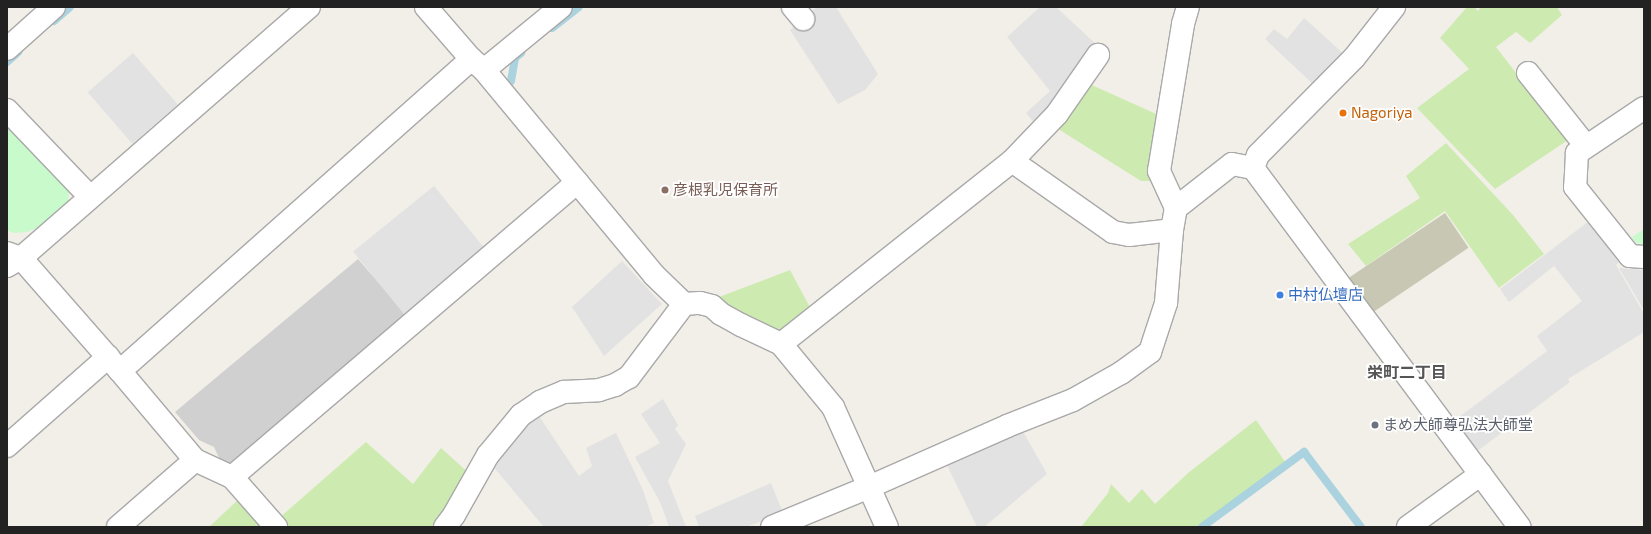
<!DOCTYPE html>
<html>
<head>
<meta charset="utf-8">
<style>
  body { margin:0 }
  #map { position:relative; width:1651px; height:534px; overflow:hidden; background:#f2efe9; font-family:"Exo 2","Noto Sans JP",sans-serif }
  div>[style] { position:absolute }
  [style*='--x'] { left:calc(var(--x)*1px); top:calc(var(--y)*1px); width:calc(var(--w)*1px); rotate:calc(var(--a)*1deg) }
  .religious>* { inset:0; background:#d0d0d0 }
  .construction>* { inset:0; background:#c7c7b4; transform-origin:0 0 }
  .grass>* { inset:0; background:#cdebb0 }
  .park>* { inset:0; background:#c8facc }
  .parking>* { inset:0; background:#e2e2e2; transform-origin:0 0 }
  .stream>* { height:8px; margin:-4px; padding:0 4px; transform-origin:4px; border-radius:4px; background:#aad3df }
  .roads { filter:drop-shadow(1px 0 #a9a9a9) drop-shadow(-1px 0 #a9a9a9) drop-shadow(0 1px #a9a9a9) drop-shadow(0 -1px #a9a9a9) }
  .minor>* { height:22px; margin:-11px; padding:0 11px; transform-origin:11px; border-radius:11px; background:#fff }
  .dots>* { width:11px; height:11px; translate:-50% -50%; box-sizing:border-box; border:2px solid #fff; border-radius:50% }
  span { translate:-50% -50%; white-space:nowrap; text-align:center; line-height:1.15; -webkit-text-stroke:3.5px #fff; paint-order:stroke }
  .food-label { font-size:15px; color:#c56008 }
  .left { translate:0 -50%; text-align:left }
  .education-label { font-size:15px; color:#785e54 }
  .shop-label { font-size:15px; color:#366cbe }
  .worship-label { font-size:15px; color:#5b616d }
  .neighbourhood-label { font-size:16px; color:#555; font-weight:700 }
  .frame { position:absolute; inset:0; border:8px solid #222; pointer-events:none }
</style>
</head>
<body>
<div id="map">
  <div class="religious">
    <i style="clip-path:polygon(358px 259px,411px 320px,236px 465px,220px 460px,214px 447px,199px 440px,175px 412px)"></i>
  </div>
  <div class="construction">
    <i style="left:1445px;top:213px;width:42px;height:116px;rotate:56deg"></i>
  </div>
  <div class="grass">
    <i style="clip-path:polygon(1467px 7px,1474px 7px,1478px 11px,1481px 7px,1557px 7px,1562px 15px,1530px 43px,1516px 32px,1496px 47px,1568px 140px,1495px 189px,1417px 108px,1469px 69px,1440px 38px)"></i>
    <i style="clip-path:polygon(1085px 82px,1163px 117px,1152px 181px,1141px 181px,1055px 127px)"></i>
    <i style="clip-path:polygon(1446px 143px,1513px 215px,1544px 254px,1499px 288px,1445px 211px,1366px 266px,1348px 244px,1420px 198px,1406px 176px)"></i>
    <i style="clip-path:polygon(790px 270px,812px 311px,780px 338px,714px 299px)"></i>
    <i style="clip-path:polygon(1256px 420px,1286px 463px,1198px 527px,1081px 527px,1108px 493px,1111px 484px,1129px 503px,1142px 489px,1155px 504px,1188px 473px)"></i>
    <i style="clip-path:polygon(366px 442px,413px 484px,441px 448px,471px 475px,438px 527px,285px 527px,278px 519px)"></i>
    <i style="clip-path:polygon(240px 498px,266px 527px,209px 527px)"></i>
  </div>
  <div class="park">
    <i style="clip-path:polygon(7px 122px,69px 192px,68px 203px,45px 225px,27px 232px,13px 233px,7px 230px)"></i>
    <i style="clip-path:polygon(1644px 229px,1644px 244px,1636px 243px,1632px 237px)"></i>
  </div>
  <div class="parking">
    <i style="clip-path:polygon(817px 7px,836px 7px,878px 74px,865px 90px,838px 104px,790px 30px)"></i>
    <i style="clip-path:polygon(1040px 7px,1056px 7px,1098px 46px,1038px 127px,1026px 113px,1050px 91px,1007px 37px)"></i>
    <i style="clip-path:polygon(1304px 18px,1345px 55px,1315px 86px,1265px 39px,1274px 29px,1287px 39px)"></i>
    <i style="left:133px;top:53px;width:68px;height:60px;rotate:49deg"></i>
    <i style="left:434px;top:186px;width:85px;height:104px;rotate:51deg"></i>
    <i style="clip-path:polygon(1589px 221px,1619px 262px,1616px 265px,1644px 314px,1644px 332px,1568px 379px,1570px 382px,1476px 452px,1455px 420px,1547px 351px,1537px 336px,1582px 301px,1554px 266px,1509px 302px,1500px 289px)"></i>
    <i style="clip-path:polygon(622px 261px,662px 304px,604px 356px,572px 307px)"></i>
    <i style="clip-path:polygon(1619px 268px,1644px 270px,1644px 310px)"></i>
    <i style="clip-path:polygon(663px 399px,678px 425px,675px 429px,686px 444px,668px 481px,686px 527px,669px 527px,661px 504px,635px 457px,660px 443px,641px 414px)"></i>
    <i style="clip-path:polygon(537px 413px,579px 476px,592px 466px,586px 448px,616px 433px,643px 490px,654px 523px,645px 527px,544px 527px,491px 464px)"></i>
    <i style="clip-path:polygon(1020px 426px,1047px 474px,984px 527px,977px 527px,945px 461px)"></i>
    <i style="clip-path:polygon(771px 483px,783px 513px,746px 527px,699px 527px,695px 516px)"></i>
  </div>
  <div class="stream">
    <i style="--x:54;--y:21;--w:21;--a:-41"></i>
    <i style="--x:552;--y:28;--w:34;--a:-38"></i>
    <i style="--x:7;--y:62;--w:15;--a:-42"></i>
    <i style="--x:511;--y:81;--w:23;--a:-80"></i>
    <i style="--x:515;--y:58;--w:8;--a:-40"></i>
    <i style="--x:1202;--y:527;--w:127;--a:-36.3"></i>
    <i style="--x:1304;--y:452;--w:94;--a:52.8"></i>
  </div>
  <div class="roads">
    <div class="minor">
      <i style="--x:426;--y:7;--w:69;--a:49.1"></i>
      <i style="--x:471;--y:59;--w:17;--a:40"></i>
      <i style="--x:484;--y:70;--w:266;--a:50.3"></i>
      <i style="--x:654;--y:275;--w:42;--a:44"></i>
      <i style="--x:684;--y:304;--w:16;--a:-4"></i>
      <i style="--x:700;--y:303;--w:12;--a:14"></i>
      <i style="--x:712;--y:306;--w:12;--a:42"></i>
      <i style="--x:721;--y:314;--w:23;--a:29"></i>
      <i style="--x:741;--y:325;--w:44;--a:25.4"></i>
      <i style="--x:781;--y:344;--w:82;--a:50.5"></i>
      <i style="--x:833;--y:407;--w:132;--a:65.8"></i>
      <i style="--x:793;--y:7;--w:16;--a:50"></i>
      <i style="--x:7;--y:49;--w:63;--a:-41.8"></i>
      <i style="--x:484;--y:70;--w:99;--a:-39.3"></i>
      <i style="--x:1528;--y:73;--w:93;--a:51.5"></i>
      <i style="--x:1644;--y:108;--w:81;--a:146.1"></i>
      <i style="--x:1577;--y:153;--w:34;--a:93"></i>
      <i style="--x:1575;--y:187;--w:88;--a:51.4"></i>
      <i style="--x:1630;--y:256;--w:14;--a:4"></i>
      <i style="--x:7;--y:110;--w:120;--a:46.3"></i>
      <i style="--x:1012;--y:161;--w:65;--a:-46.2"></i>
      <i style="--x:1057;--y:114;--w:72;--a:-55.2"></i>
      <i style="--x:1253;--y:168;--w:14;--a:-69"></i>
      <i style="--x:1258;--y:155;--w:136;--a:-45.3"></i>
      <i style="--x:1354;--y:58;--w:65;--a:-51.9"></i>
      <i style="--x:1176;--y:208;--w:41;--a:-114.7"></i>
      <i style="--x:1159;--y:171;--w:149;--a:-80.7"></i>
      <i style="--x:1183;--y:24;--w:18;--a:-74"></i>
      <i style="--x:7;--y:253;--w:15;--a:20"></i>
      <i style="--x:21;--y:258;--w:150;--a:48.8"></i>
      <i style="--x:120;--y:371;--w:116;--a:49.9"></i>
      <i style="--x:195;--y:460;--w:41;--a:24.7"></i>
      <i style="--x:232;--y:477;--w:67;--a:48.7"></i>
      <i style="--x:7;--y:266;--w:16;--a:-30"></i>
      <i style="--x:21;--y:258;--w:382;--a:-41.1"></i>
      <i style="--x:781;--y:344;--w:295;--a:-38.4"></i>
      <i style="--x:1012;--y:161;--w:123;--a:35.1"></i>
      <i style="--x:1113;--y:232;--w:16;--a:11"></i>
      <i style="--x:1129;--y:235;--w:43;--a:-6.6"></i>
      <i style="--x:120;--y:371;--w:470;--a:-41.6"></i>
      <i style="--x:7;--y:446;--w:135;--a:-41.4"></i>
      <i style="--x:232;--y:477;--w:454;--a:-40.5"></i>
      <i style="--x:118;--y:527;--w:102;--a:-41"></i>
      <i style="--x:445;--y:527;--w:15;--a:-53"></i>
      <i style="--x:454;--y:515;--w:69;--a:-60.5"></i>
      <i style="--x:488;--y:455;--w:52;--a:-50.5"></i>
      <i style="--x:521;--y:415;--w:23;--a:-34"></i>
      <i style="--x:540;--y:402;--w:26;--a:-23"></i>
      <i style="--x:564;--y:392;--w:35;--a:-3"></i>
      <i style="--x:599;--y:390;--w:17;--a:-17"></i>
      <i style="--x:615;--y:385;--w:16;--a:-30"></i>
      <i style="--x:629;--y:377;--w:91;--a:-53"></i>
      <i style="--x:772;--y:527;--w:105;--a:-22.4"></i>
      <i style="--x:869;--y:487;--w:151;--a:-23.8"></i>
      <i style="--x:1007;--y:426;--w:71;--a:-21.5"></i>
      <i style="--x:1073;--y:400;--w:55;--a:-29.4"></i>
      <i style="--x:1121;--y:373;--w:36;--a:-36"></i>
      <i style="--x:1150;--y:352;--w:52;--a:-71.9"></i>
      <i style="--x:1166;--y:303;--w:73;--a:-85.3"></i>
      <i style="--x:1172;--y:230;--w:22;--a:-80"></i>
      <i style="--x:1176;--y:208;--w:71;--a:-38.2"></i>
      <i style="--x:1232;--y:164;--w:21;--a:11"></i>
      <i style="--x:1253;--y:168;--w:447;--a:53.4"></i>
      <i style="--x:1408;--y:527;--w:90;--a:-36"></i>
    </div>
  </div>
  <div class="dots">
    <i style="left:1343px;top:113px;background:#e8710a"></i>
    <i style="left:665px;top:190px;background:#8d6e63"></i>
    <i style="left:1280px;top:295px;background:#3f7fe0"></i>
    <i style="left:1375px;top:425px;background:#6b7280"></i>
  </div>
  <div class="food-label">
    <span class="left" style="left:1351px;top:113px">Nagoriya</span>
  </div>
  <div class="education-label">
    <span class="left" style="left:673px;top:190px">彦根乳児保育所</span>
  </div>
  <div class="shop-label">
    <span class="left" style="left:1288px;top:295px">中村仏壇店</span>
  </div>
  <div class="worship-label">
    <span class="left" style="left:1383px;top:425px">まめ大師尊弘法大師堂</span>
  </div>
  <div class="neighbourhood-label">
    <span style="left:1407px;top:372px">栄町二丁目</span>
  </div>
  <div class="frame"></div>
</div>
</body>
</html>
